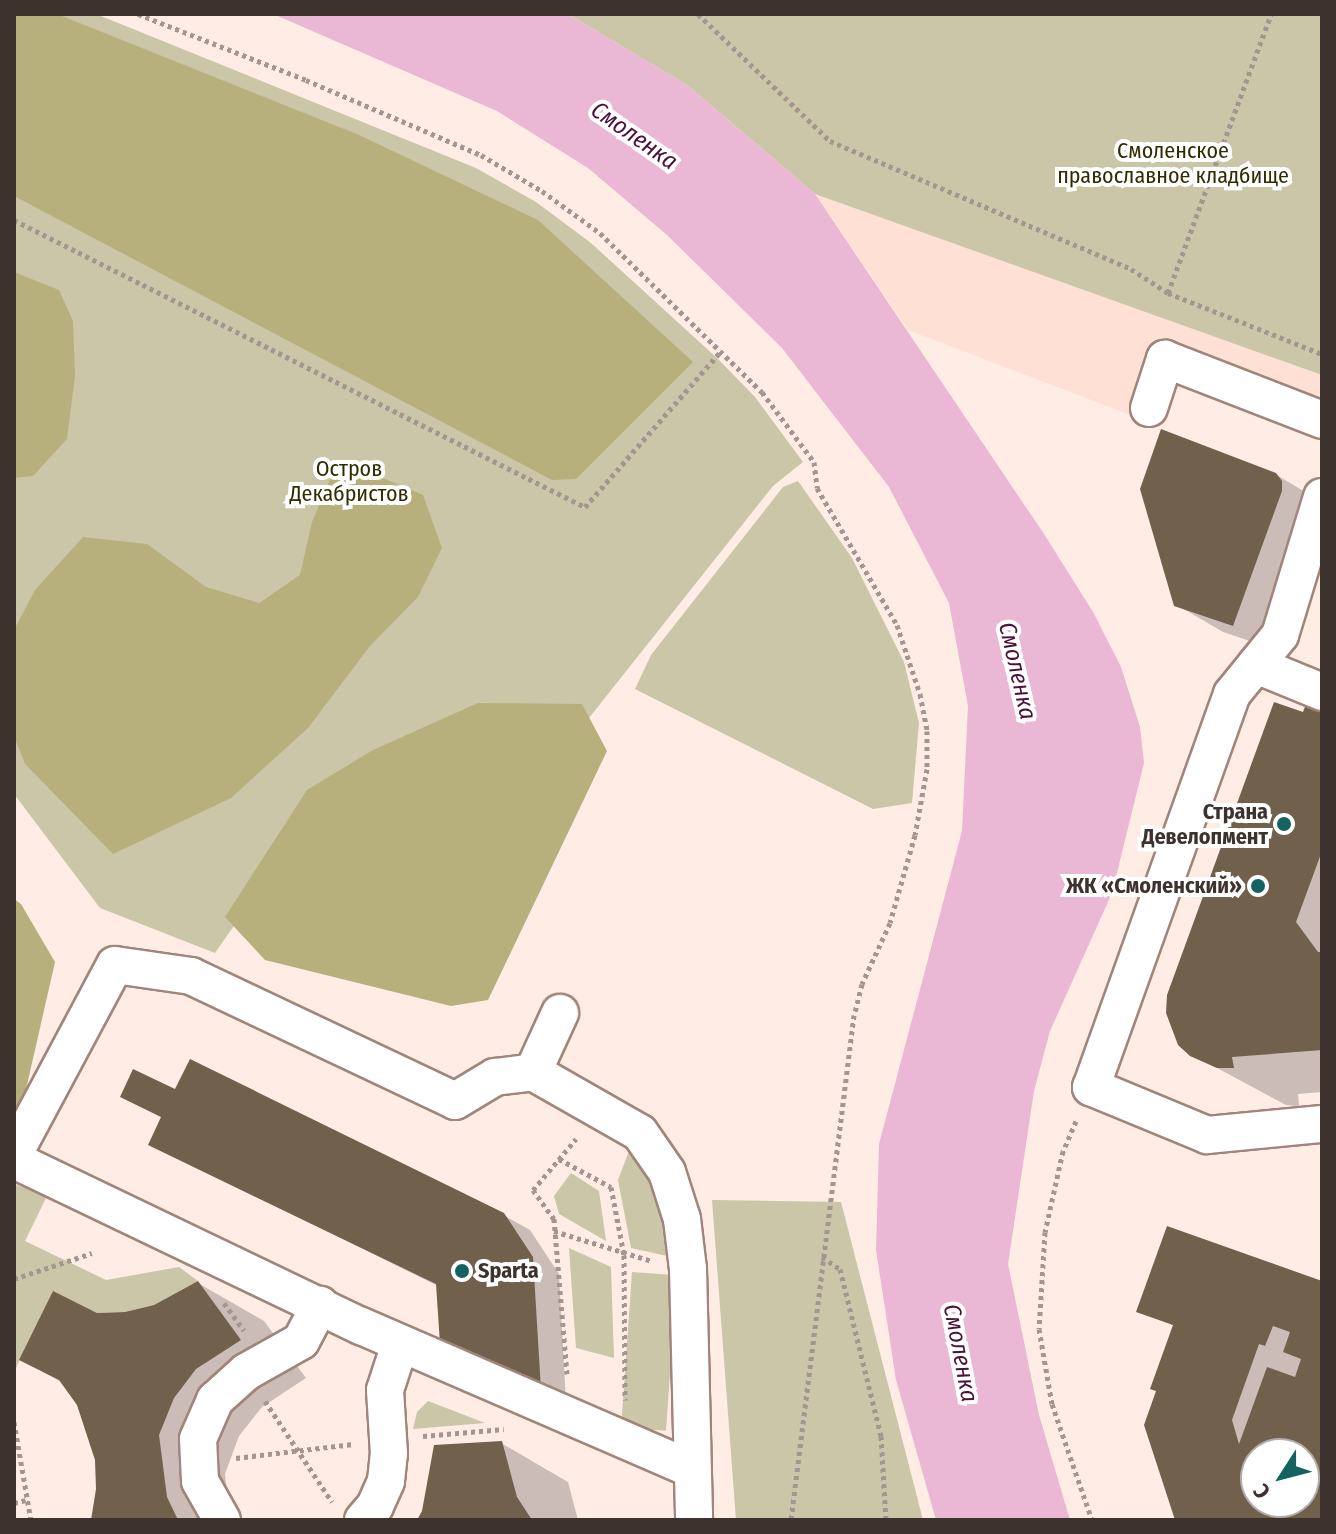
<!DOCTYPE html>
<html>
<head>
<meta charset="utf-8">
<style>
  body { margin:0 }
  #map { position:relative; width:1336px; height:1534px; overflow:hidden; background:#feece5; font-family:"Fira Sans Condensed",sans-serif }
  div>[style] { position:absolute }
  [style*='--x'] { left:calc(var(--x)*1px); top:calc(var(--y)*1px); width:calc(var(--w)*1px); rotate:calc(var(--a)*1deg) }
  .built>* { inset:0; background:#fee0d4 }
  .green>* { inset:0; background:#cac6a7; transform-origin:0 0 }
  .forest>* { inset:0; background:#b7b07d }
  .water>* { inset:0; background:#eab7d4 }
  .shadow>* { inset:0; background:#0003 }
  .building>* { inset:0; background:#70604c }
  .path>* { height:5px; margin-top:-2.5px; transform-origin:0; background:repeating-linear-gradient(90deg,#a59590 0 4px,transparent 0 8px) }
  .roads { filter:drop-shadow(2px 0 #a0857b) drop-shadow(-2px 0 #a0857b) drop-shadow(0 2px #a0857b) drop-shadow(0 -2px #a0857b) }
  .minor>* { height:36px; margin:-18px; padding:0 18px; transform-origin:18px; border-radius:18px; background:#fff }
  .dots>* { width:22px; height:22px; translate:-50% -50%; box-sizing:border-box; border:4px solid #fff; border-radius:50% }
  span { translate:-50% -50%; white-space:nowrap; text-align:center; line-height:1.15; -webkit-text-stroke:8px #fff; paint-order:stroke }
  .park-label { font-size:22px; color:#312b01 }
  .poi-label { font-size:22px; color:#3e322e; font-weight:700 }
  .right { translate:-100% -50%; text-align:right }
  .left { translate:0 -50%; text-align:left }
  .water-label { font-size:24px; color:#4b1138; font-style:italic }
  .frame { position:absolute; inset:0; border:16px solid #3e322e; pointer-events:none }
  .north { position:absolute; left:1240px; top:1438px; width:80px; height:80px; box-sizing:border-box; background:#fff; border:2px solid #b2adab; border-radius:50%; rotate:234deg; font-size:22px; font-weight:700; line-height:32px; text-align:center; color:#3e322e }
  .north::after { content:''; display:block; margin:auto; width:28px; height:36px; background:#146360; clip-path:polygon(50% 0,100% 100%,50% 72%,0 100%) }
</style>
</head>
<body>
<div id="map">
  <div class="built">
    <i style="clip-path:polygon(815px 194px,1322px 375px,1322px 418px,1152px 355px,1133px 416px,908px 330px)"></i>
  </div>
  <div class="green">
    <i style="clip-path:polygon(14px 14px,96px 14px,476px 168px,536px 202px,591px 243px,717px 358px,755px 397px,803px 462px,773px 486px,424px 926px,245px 910px,215px 953px,100px 908px,14px 794px)"></i>
    <i style="clip-path:polygon(568px 14px,1322px 14px,1322px 375px,815px 194px,687px 85px)"></i>
    <i style="clip-path:polygon(798px 481px,852px 558px,904px 662px,919px 723px,912px 803px,873px 809px,635px 689px,651px 655px,783px 487px)"></i>
    <i style="clip-path:polygon(632px 1143px,657px 1177px,676px 1258px,631px 1248px,618px 1180px)"></i>
    <i style="clip-path:polygon(571px 1173px,599px 1191px,606px 1241px,559px 1214px,554px 1196px)"></i>
    <i style="clip-path:polygon(17px 1185px,47px 1196px,25px 1241px,106px 1280px,179px 1267px,198px 1281px,154px 1305px,125px 1312px,97px 1313px,53px 1292px,14px 1372px,14px 1187px)"></i>
    <i style="clip-path:polygon(712px 1200px,841px 1202px,923px 1520px,736px 1520px)"></i>
    <i style="clip-path:polygon(569px 1248px,611px 1267px,614px 1358px,576px 1348px)"></i>
    <i style="left:632px;top:1272px;width:45px;height:156px;rotate:4deg"></i>
    <i style="clip-path:polygon(428px 1401px,485px 1423px,413px 1429px,417px 1412px)"></i>
  </div>
  <div class="forest">
    <i style="clip-path:polygon(14px 14px,57px 14px,359px 135px,538px 220px,693px 362px,576px 479px,552px 480px,14px 196px)"></i>
    <i style="clip-path:polygon(14px 272px,59px 290px,73px 321px,75px 376px,67px 439px,33px 476px,14px 478px)"></i>
    <i style="clip-path:polygon(373px 474px,423px 495px,442px 548px,418px 597px,370px 646px,308px 728px,231px 798px,113px 854px,25px 764px,14px 736px,14px 630px,35px 590px,83px 537px,147px 544px,206px 587px,259px 603px,300px 575px,312px 522px,331px 477px)"></i>
    <i style="clip-path:polygon(478px 703px,582px 704px,607px 751px,488px 1000px,451px 1006px,265px 960px,225px 917px,307px 790px,373px 750px)"></i>
    <i style="clip-path:polygon(14px 899px,21px 904px,55px 962px,22px 1107px,14px 1112px)"></i>
  </div>
  <div class="water">
    <i style="clip-path:polygon(273px 14px,568px 14px,687px 85px,815px 194px,1044px 534px,1093px 612px,1121px 667px,1140px 727px,1144px 763px,1112px 893px,1050px 1031px,1034px 1091px,1008px 1264px,1039px 1415px,1070px 1520px,936px 1520px,896px 1380px,876px 1250px,879px 1144px,962px 831px,968px 706px,949px 603px,889px 487px,782px 348px,667px 235px,588px 168px,497px 111px)"></i>
  </div>
  <div class="shadow">
    <i style="clip-path:polygon(1275px 474px,1322px 502px,1280px 651px,1223px 632px,1175px 604px)"></i>
    <i style="clip-path:polygon(1322px 712px,1322px 1092px,1298px 1094px,1299px 1106px,1286px 1105px,1191px 1054px,1304px 715px)"></i>
    <i style="clip-path:polygon(176px 1092px,503px 1215px,530px 1230px,559px 1274px,566px 1403px,468px 1359px,438px 1286px,150px 1144px,163px 1118px,122px 1096px)"></i>
    <i style="clip-path:polygon(198px 1283px,264px 1321px,306px 1378px,262px 1407px,239px 1436px,225px 1474px,230px 1520px,93px 1520px,98px 1489px,97px 1460px,79px 1404px,65px 1384px,22px 1360px,96px 1315px,125px 1314px,154px 1307px)"></i>
    <i style="clip-path:polygon(evenodd,1322px 1283px,1322px 1520px,1177px 1520px,1158px 1392px,1175px 1326px,1138px 1311px,1322px 1283px,1256px 1454px,1304px 1454px,1304px 1502px,1256px 1502px,1256px 1454px)"></i>
    <i style="clip-path:polygon(501px 1443px,568px 1482px,578px 1520px,420px 1520px)"></i>
  </div>
  <div class="building">
    <i style="clip-path:polygon(1161px 429px,1276px 473px,1282px 481px,1282px 491px,1233px 626px,1174px 606px,1140px 489px)"></i>
    <i style="clip-path:polygon(1274px 702px,1303px 712px,1306px 704px,1322px 710px,1322px 851px,1296px 922px,1318px 952px,1322px 952px,1322px 1050px,1232px 1057px,1234px 1068px,1217px 1068px,1190px 1056px,1178px 1045px,1166px 1013px,1167px 995px)"></i>
    <i style="clip-path:polygon(190px 1059px,504px 1213px,533px 1257px,541px 1390px,440px 1344px,436px 1284px,148px 1145px,161px 1117px,120px 1097px,133px 1069px,175px 1089px)"></i>
    <i style="clip-path:polygon(evenodd,1167px 1226px,1322px 1281px,1322px 1520px,1175px 1520px,1144px 1425px,1156px 1391px,1150px 1389px,1173px 1325px,1136px 1312px,1167px 1226px,1273px 1326px,1290px 1332px,1283px 1352px,1301px 1359px,1295px 1377px,1267px 1367px,1239px 1444px,1232px 1420px,1259px 1344px,1265px 1346px,1273px 1326px,1167px 1226px,1256px 1454px,1304px 1454px,1304px 1502px,1256px 1502px,1256px 1454px)"></i>
    <i style="clip-path:polygon(198px 1281px,241px 1340px,196px 1369px,174px 1398px,159px 1435px,167px 1497px,178px 1520px,91px 1520px,96px 1489px,95px 1460px,77px 1405px,59px 1380px,19px 1360px,53px 1291px,97px 1313px,125px 1312px,154px 1305px)"></i>
    <i style="clip-path:polygon(502px 1441px,517px 1497px,532px 1520px,417px 1520px,422px 1511px,434px 1445px)"></i>
  </div>
  <div class="path">
    <i style="--x:138;--y:14;--w:180;--a:21.4"></i>
    <i style="--x:306;--y:80;--w:190;--a:23.2"></i>
    <i style="--x:481;--y:155;--w:71;--a:30.5"></i>
    <i style="--x:542;--y:191;--w:72;--a:35.9"></i>
    <i style="--x:600;--y:233;--w:227;--a:44.5"></i>
    <i style="--x:762;--y:392;--w:87;--a:53.4"></i>
    <i style="--x:814;--y:462;--w:26;--a:83"></i>
    <i style="--x:817;--y:488;--w:159;--a:59.7"></i>
    <i style="--x:897;--y:625;--w:73;--a:71.6"></i>
    <i style="--x:920;--y:694;--w:38;--a:79"></i>
    <i style="--x:927;--y:731;--w:38;--a:90"></i>
    <i style="--x:927;--y:769;--w:67;--a:100.3"></i>
    <i style="--x:915;--y:835;--w:91;--a:105.9"></i>
    <i style="--x:890;--y:923;--w:67;--a:114.7"></i>
    <i style="--x:862;--y:984;--w:32;--a:104"></i>
    <i style="--x:854;--y:1015;--w:509;--a:97.11"></i>
    <i style="--x:698;--y:14;--w:183;--a:43.9"></i>
    <i style="--x:830;--y:141;--w:327;--a:23"></i>
    <i style="--x:1131;--y:269;--w:44;--a:33"></i>
    <i style="--x:1168;--y:293;--w:166;--a:21.6"></i>
    <i style="--x:14;--y:220;--w:639;--a:26.69"></i>
    <i style="--x:585;--y:507;--w:208;--a:-48.9"></i>
    <i style="--x:1168;--y:293;--w:297;--a:-69.7"></i>
    <i style="--x:1076;--y:1121;--w:33;--a:113"></i>
    <i style="--x:1063;--y:1151;--w:83;--a:102.5"></i>
    <i style="--x:1045;--y:1232;--w:97;--a:93.5"></i>
    <i style="--x:1039;--y:1329;--w:76;--a:80.2"></i>
    <i style="--x:1052;--y:1404;--w:123;--a:71"></i>
    <i style="--x:559;--y:1159;--w:59;--a:28.3"></i>
    <i style="--x:611;--y:1187;--w:69;--a:79.2"></i>
    <i style="--x:624;--y:1255;--w:145;--a:89.6"></i>
    <i style="--x:554;--y:1231;--w:102;--a:17"></i>
    <i style="--x:822;--y:1257;--w:22;--a:34"></i>
    <i style="--x:840;--y:1269;--w:172;--a:76.2"></i>
    <i style="--x:881;--y:1436;--w:84;--a:86.6"></i>
    <i style="--x:14;--y:1279;--w:82;--a:-18.4"></i>
    <i style="--x:224;--y:1303;--w:34;--a:54"></i>
    <i style="--x:567;--y:1374;--w:156;--a:-94.8"></i>
    <i style="--x:554;--y:1219;--w:36;--a:-126"></i>
    <i style="--x:533;--y:1190;--w:67;--a:-49.9"></i>
    <i style="--x:265;--y:1401;--w:121;--a:56.4"></i>
    <i style="--x:14;--y:1422;--w:99;--a:80.2"></i>
    <i style="--x:423;--y:1436;--w:81;--a:-4.9"></i>
    <i style="--x:236;--y:1458;--w:118;--a:-6.8"></i>
    <i style="--x:14;--y:1503;--w:12;--a:-14"></i>
  </div>
  <div class="roads">
    <div class="minor">
      <i style="--x:1149;--y:408;--w:52;--a:-71.9"></i>
      <i style="--x:1165;--y:359;--w:168;--a:21.2"></i>
      <i style="--x:1322;--y:497;--w:144;--a:106.9"></i>
      <i style="--x:1280;--y:635;--w:76;--a:129.1"></i>
      <i style="--x:1232;--y:694;--w:418;--a:109.7"></i>
      <i style="--x:1091;--y:1087;--w:126;--a:22.5"></i>
      <i style="--x:1207;--y:1135;--w:116;--a:-5.5"></i>
      <i style="--x:1256;--y:665;--w:71;--a:22.2"></i>
      <i style="--x:533;--y:1072;--w:65;--a:-65.4"></i>
      <i style="--x:14;--y:1154;--w:214;--a:-61.9"></i>
      <i style="--x:115;--y:965;--w:77;--a:8.2"></i>
      <i style="--x:191;--y:976;--w:292;--a:25.3"></i>
      <i style="--x:455;--y:1101;--w:47;--a:-31"></i>
      <i style="--x:495;--y:1077;--w:38;--a:-7"></i>
      <i style="--x:533;--y:1072;--w:123;--a:29.7"></i>
      <i style="--x:640;--y:1133;--w:47;--a:55.3"></i>
      <i style="--x:667;--y:1172;--w:49;--a:72.3"></i>
      <i style="--x:682;--y:1219;--w:50;--a:83.2"></i>
      <i style="--x:688;--y:1269;--w:251;--a:88.6"></i>
      <i style="--x:14;--y:1160;--w:385;--a:25.6"></i>
      <i style="--x:361;--y:1326;--w:361;--a:23.4"></i>
      <i style="--x:222;--y:1520;--w:45;--a:-119.4"></i>
      <i style="--x:200;--y:1481;--w:42;--a:-92.7"></i>
      <i style="--x:198;--y:1439;--w:43;--a:-66.4"></i>
      <i style="--x:215;--y:1400;--w:42;--a:-42.1"></i>
      <i style="--x:246;--y:1372;--w:63;--a:-29.4"></i>
      <i style="--x:301;--y:1341;--w:41;--a:-62.2"></i>
      <i style="--x:363;--y:1520;--w:18;--a:-49"></i>
      <i style="--x:375;--y:1506;--w:27;--a:-66"></i>
      <i style="--x:386;--y:1481;--w:27;--a:-84"></i>
      <i style="--x:389;--y:1454;--w:64;--a:-93.6"></i>
      <i style="--x:385;--y:1390;--w:48;--a:-71.9"></i>
    </div>
  </div>
  <div class="dots">
    <i style="left:1284px;top:824px;background:#146360"></i>
    <i style="left:1258px;top:886px;background:#146360"></i>
    <i style="left:462px;top:1271px;background:#146360"></i>
  </div>
  <div class="park-label">
    <span style="left:1173px;top:163px">Смоленское<br>православное кладбище</span>
    <span style="left:349px;top:481px">Остров<br>Декабристов</span>
  </div>
  <div class="poi-label">
    <span class="right" style="left:1268px;top:824px">Страна<br>Девелопмент</span>
    <span class="right" style="left:1242px;top:886px">ЖК «Смоленский»</span>
    <span class="left" style="left:478px;top:1271px">Sparta</span>
  </div>
  <div class="water-label">
    <span style="left:634px;top:136px;rotate:35deg">Смоленка</span>
    <span style="left:1017px;top:671px;rotate:77deg">Смоленка</span>
    <span style="left:960px;top:1353px;rotate:79deg">Смоленка</span>
  </div>
  <div class="frame"></div>
  <div class="north">С</div>
</div>
</body>
</html>
